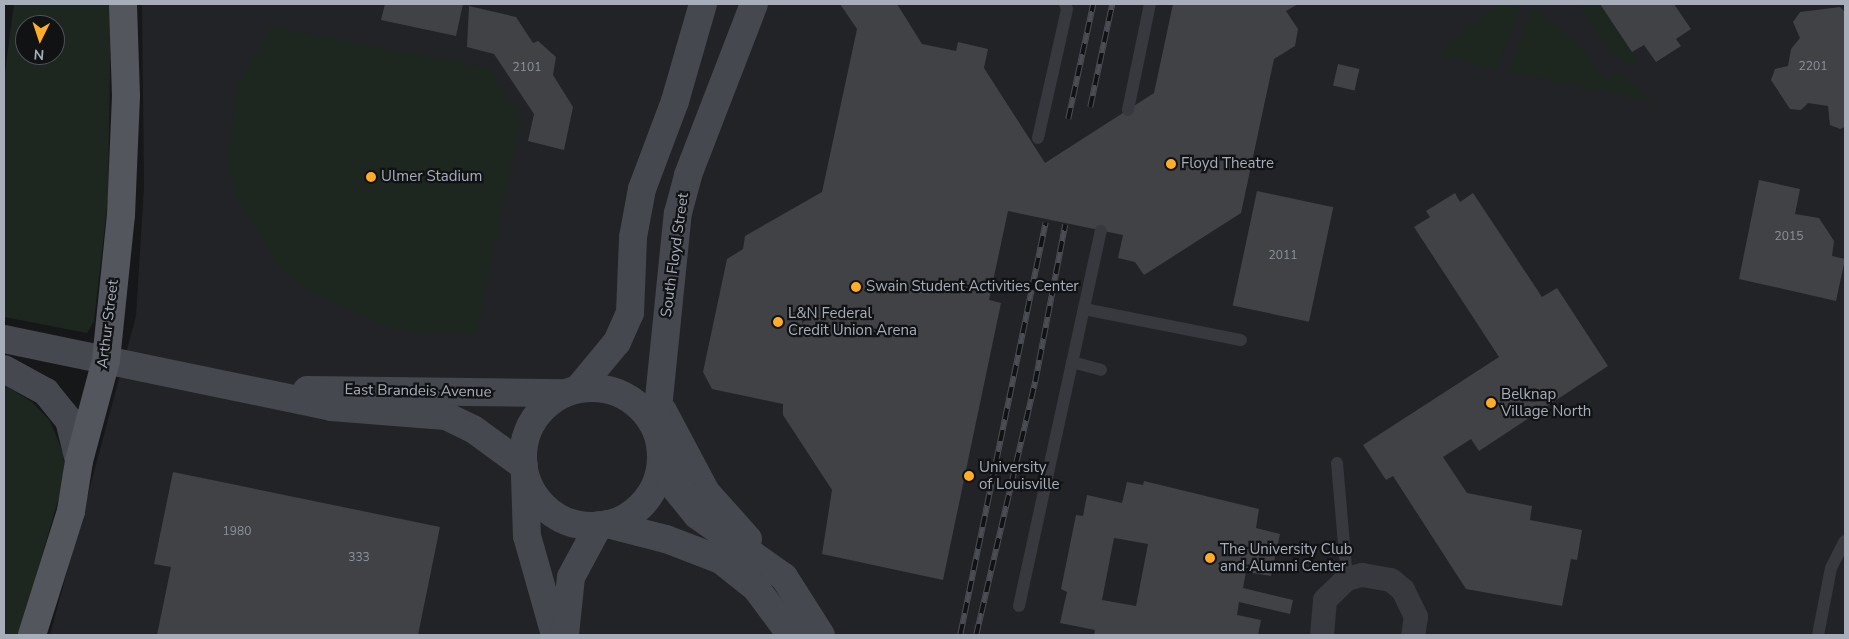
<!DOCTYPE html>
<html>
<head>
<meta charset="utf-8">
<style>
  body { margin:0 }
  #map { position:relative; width:1849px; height:639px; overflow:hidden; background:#161719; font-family:"Nunito Sans",sans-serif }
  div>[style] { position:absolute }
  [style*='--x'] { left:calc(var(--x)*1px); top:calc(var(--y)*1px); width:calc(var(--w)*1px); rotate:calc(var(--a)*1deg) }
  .built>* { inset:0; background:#222326 }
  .green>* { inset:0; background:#1e271f }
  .building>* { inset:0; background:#404246; transform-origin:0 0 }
  .lane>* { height:12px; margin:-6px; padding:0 6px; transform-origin:6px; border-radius:6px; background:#37393e }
  .street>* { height:24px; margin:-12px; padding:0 12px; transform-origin:12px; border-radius:12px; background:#37393e }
  .secondary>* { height:28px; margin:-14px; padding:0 14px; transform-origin:14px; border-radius:14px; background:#45484e }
  .secondary>.ring { margin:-14px; padding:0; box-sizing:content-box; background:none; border:28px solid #45484e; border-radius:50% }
  .primary>* { height:28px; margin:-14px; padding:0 14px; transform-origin:14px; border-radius:14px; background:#53565d }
  .rail>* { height:5.5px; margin-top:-2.75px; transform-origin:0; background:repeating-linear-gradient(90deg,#111214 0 11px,#4a4d53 0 22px); box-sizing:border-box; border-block:1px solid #4a4d53 }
  .dots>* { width:14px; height:14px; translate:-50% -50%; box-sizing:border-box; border:2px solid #111214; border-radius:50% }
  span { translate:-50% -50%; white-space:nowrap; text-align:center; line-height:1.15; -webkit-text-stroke:4.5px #111214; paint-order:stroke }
  .number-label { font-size:12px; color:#8d939d }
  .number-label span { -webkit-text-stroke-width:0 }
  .poi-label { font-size:15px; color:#a7aeba }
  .left { translate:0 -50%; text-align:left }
  .street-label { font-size:15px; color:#a7aeba }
  .frame { position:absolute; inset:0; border:5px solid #a7aeba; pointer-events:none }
  .north { position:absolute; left:15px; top:15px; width:50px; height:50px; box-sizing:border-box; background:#111214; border:1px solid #4d5056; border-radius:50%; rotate:184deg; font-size:14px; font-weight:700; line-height:20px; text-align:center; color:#a7aeba }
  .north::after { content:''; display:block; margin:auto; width:18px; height:22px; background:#ffad28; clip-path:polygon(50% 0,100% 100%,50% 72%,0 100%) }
</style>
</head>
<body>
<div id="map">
  <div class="built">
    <i style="clip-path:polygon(142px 4px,1845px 4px,1845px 635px,50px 635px,136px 316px,144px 187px)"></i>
  </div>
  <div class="green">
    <i style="clip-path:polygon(evenodd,14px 4px,111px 4px,108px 198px,94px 321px,87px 333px,4px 317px,4px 80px,14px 4px,25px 25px,55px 25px,55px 55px,25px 55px,25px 25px)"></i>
    <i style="clip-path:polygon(1496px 4px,1521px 4px,1498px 70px,1438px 55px)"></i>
    <i style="clip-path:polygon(1579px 4px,1600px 4px,1638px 61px,1630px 66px,1606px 47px)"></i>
    <i style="clip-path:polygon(1532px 7px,1582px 47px,1605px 81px,1618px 72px,1654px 102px,1509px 72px)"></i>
    <i style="clip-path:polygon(271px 27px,489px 68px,522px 119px,476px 333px,424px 335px,390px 327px,310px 293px,280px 268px,236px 196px,227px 159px,238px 85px)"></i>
    <i style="clip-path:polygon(4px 385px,32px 402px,50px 421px,63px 453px,65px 476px,19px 635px,4px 635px)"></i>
  </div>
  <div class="building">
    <i style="clip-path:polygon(385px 4px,463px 4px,456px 36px,381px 20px)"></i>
    <i style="clip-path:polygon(840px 4px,897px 4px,922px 44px,956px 51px,958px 42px,988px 49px,984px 68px,1045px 163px,1154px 93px,1173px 4px,1298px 4px,1286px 11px,1298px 29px,1295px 46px,1274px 59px,1241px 213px,1144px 275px,1135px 262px,1118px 258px,1123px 235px,1008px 211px,989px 300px,1001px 303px,943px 580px,822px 554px,832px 490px,783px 415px,783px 404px,712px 389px,703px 372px,727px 259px,743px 249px,745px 236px,822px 192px,857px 29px)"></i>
    <i style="clip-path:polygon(1600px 4px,1674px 4px,1691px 29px,1676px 39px,1681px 46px,1656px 62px,1644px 45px,1632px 52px)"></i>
    <i style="clip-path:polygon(469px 6px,516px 17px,533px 43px,538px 41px,556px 57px,553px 75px,573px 107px,564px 150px,528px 141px,534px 114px,494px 54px,467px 47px)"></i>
    <i style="clip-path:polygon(1840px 7px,1845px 12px,1845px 127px,1840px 129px,1830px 125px,1828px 106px,1808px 103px,1801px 110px,1790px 109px,1771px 80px,1775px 69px,1788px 66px,1791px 49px,1800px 38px,1793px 22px,1800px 12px)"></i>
    <i style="left:1338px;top:64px;width:22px;height:22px;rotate:13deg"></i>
    <i style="clip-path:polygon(1759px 180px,1800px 189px,1795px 214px,1819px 218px,1834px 241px,1832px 256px,1845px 259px,1836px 301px,1739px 279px)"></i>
    <i style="left:1257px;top:191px;width:78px;height:117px;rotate:12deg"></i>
    <i style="clip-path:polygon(1455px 193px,1460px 202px,1473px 193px,1542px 297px,1557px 288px,1608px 366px,1479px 451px,1471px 439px,1443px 457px,1467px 493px,1532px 506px,1530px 520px,1582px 530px,1577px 560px,1571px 559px,1562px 606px,1466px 589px,1393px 476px,1386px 480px,1363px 445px,1499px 357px,1414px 227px,1430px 217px,1426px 211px)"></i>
    <i style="clip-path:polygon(173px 472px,440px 527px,418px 635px,157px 635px,171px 567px,154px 564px)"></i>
    <i style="clip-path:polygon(evenodd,1144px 481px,1259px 509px,1256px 528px,1280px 534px,1271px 576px,1246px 572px,1243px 588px,1293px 600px,1290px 614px,1239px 602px,1237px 615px,1261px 620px,1258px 635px,1094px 635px,1095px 630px,1060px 623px,1067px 592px,1061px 589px,1076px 515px,1083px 516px,1087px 495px,1122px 503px,1127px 482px,1143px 485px,1144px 481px,1114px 538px,1148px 544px,1136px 606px,1102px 600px,1114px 538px)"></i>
  </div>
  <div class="lane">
    <i style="--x:1128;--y:110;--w:108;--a:-78.3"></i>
    <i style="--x:1038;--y:138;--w:132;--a:-77.3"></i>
    <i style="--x:1067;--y:9;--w:5;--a:-112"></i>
    <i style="--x:1084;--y:309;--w:160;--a:11.2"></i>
    <i style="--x:1072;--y:362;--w:30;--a:15"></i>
    <i style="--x:1337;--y:463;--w:116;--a:85.1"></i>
    <i style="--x:1019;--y:606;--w:384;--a:-77.7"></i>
    <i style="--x:1818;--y:635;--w:68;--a:-79"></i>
    <i style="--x:1831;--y:568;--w:30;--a:-63"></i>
  </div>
  <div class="street">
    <i style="--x:1322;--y:635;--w:35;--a:-85"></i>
    <i style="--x:1325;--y:600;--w:30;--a:-44"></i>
    <i style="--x:1347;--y:579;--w:16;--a:-15"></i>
    <i style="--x:1362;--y:575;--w:29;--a:10"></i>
    <i style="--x:1391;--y:580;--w:16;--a:40"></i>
    <i style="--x:1403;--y:590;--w:30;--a:64"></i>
    <i style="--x:1416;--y:617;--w:18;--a:99"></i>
  </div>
  <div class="secondary">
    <i style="--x:4;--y:339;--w:334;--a:11.7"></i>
    <i style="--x:331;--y:407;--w:115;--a:4.5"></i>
    <i style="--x:446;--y:416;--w:30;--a:26"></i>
    <i style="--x:473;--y:429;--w:63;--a:36"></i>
    <i style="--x:4;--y:369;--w:48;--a:28.7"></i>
    <i style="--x:46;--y:392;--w:36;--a:51"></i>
    <i style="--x:69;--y:420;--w:42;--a:76.3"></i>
    <i class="ring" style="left:523px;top:388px;width:110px;height:110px"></i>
    <i style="--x:578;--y:389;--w:61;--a:-50.3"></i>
    <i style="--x:617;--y:342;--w:32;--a:-66"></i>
    <i style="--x:630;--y:313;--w:76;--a:-87.7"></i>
    <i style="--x:633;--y:237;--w:49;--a:-79.4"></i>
    <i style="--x:642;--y:189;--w:94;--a:-69.4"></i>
    <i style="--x:675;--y:101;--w:101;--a:-73.9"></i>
    <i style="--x:307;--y:390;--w:258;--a:0.7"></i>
    <i style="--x:663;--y:411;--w:92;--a:62"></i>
    <i style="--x:706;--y:492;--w:63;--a:48.2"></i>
    <i style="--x:656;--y:428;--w:216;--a:-84.2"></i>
    <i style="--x:678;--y:213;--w:39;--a:-75"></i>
    <i style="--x:688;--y:175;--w:183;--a:-68.9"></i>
    <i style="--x:662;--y:460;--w:23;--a:70"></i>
    <i style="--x:670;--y:482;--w:43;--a:50.7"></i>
    <i style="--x:697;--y:515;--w:107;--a:35.5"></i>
    <i style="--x:784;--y:577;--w:69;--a:57.5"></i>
    <i style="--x:525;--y:477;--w:59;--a:88.1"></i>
    <i style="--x:527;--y:536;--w:103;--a:74.2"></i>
    <i style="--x:607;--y:524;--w:61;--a:14.3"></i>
    <i style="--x:666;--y:539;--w:59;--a:20.9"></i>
    <i style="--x:721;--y:560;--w:45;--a:38.7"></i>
    <i style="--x:756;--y:588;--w:59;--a:53.3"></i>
    <i style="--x:565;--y:635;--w:58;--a:-84.1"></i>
    <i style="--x:571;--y:577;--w:59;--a:-61.7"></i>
  </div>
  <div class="primary">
    <i style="--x:32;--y:635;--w:130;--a:-72.5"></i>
    <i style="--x:71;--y:511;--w:51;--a:-80.9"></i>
    <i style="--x:79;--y:461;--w:105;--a:-75"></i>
    <i style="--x:106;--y:360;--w:146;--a:-84.1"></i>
    <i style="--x:121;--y:215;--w:119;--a:-87.6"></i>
    <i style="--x:126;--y:96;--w:92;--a:-91.9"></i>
  </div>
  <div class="rail">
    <i style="--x:1090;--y:107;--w:105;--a:-77.9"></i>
    <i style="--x:1068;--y:119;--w:118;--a:-77.7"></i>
    <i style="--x:960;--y:635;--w:421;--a:-78.3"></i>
    <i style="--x:976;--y:635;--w:260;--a:-76.9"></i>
    <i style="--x:1035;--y:382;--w:160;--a:-79.2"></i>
  </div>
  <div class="dots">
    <i style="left:1171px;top:164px;background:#ffad28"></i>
    <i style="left:371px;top:177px;background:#ffad28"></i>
    <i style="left:856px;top:287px;background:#ffad28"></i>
    <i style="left:778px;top:322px;background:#ffad28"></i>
    <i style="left:1491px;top:403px;background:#ffad28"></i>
    <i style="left:969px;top:476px;background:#ffad28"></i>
    <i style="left:1210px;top:558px;background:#ffad28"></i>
  </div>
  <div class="number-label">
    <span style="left:1813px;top:67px">2201</span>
    <span style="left:527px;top:68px">2101</span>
    <span style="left:1789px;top:237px">2015</span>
    <span style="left:1283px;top:256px">2011</span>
    <span style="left:237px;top:532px">1980</span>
    <span style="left:359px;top:558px">333</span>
  </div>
  <div class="poi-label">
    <span class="left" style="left:1181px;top:164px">Floyd Theatre</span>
    <span class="left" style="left:381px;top:177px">Ulmer Stadium</span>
    <span class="left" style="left:866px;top:287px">Swain Student Activities Center</span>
    <span class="left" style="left:788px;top:322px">L&amp;N Federal<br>Credit Union Arena</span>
    <span class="left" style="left:1501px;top:403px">Belknap<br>Village North</span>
    <span class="left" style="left:979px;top:476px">University<br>of Louisville</span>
    <span class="left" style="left:1220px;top:558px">The University Club<br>and Alumni Center</span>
  </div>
  <div class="street-label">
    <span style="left:675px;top:255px;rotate:-82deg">South Floyd Street</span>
    <span style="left:108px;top:324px;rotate:-83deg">Arthur Street</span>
    <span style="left:418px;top:391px;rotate:1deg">East Brandeis Avenue</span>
  </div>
  <div class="frame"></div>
  <div class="north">N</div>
</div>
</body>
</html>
